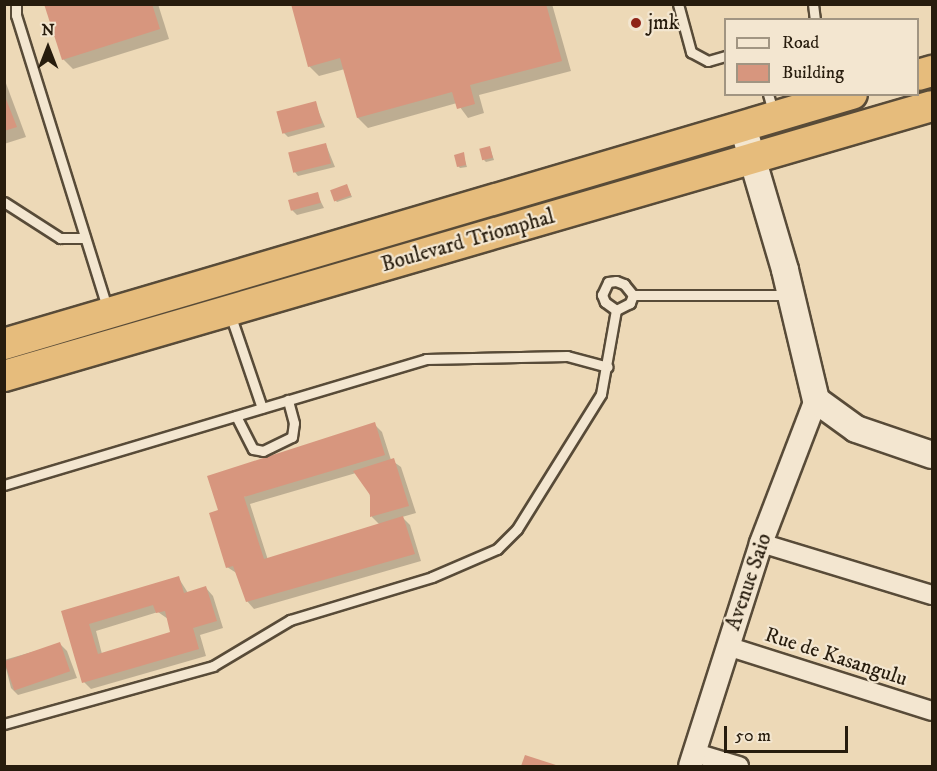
<!DOCTYPE html>
<html>
<head>
<meta charset="utf-8">
<style>
  body { margin:0 }
  #map { position:relative; width:937px; height:771px; overflow:hidden; background:#edd9b7; font-family:"IM FELL DW Pica",serif }
  div>[style] { position:absolute }
  [style*='--x'] { left:calc(var(--x)*1px); top:calc(var(--y)*1px); width:calc(var(--w)*1px); rotate:calc(var(--a)*1deg) }
  .shadow>* { inset:0; background:#0003 }
  .building>* { inset:0; background:#d7967e; transform-origin:0 0 }
  .roads { filter:drop-shadow(2px 0 #584b38) drop-shadow(-2px 0 #584b38) drop-shadow(0 2px #584b38) drop-shadow(0 -2px #584b38) }
  .service>* { height:9px; margin:-4.5px; padding:0 4.5px; transform-origin:4.5px; border-radius:4.5px; background:#f3e6d0 }
  .minor>* { height:18px; margin:-9px; padding:0 9px; transform-origin:9px; border-radius:9px; background:#f3e6d0 }
  .tertiary>* { height:22px; margin:-11px; padding:0 11px; transform-origin:11px; border-radius:11px; background:#f3e6d0 }
  .secondary>* { height:26px; margin:-13px; padding:0 13px; transform-origin:13px; border-radius:13px; background:#f3e6d0 }
  .trunk>* { height:30px; margin:-15px; padding:0 15px; transform-origin:15px; border-radius:15px; background:#e6bc7c }
  .dots>* { width:16px; height:16px; translate:-50% -50%; box-sizing:border-box; border:3px solid #f3e6d0; border-radius:50% }
  span { translate:-50% -50%; white-space:nowrap; text-align:center; line-height:1.15; -webkit-text-stroke:4.5px #f3e6d0; paint-order:stroke }
  .poi-label { font-size:21px; color:#271c0d }
  .left { translate:0 -50%; text-align:left }
  .street-label { font-size:21px; color:#271c0d }
  .frame { position:absolute; inset:0; border:6px solid #271c0d; pointer-events:none }
  .legend { position:absolute; left:724px; top:18px; width:195px; height:78px; box-sizing:border-box; background:#f3e6d0; border:2px solid #a19582; margin:0; padding:8px 10px; list-style:none; font-size:18px; color:#271c0d }
  .legend li { display:flex; align-items:center; gap:12px; height:30px }
  .legend b { width:30px; border:2px solid #a19582 }
  .north { position:absolute; left:18px; top:18px; width:60px; height:60px; -webkit-text-stroke:4px #f3e6d0; paint-order:stroke; rotate:0deg; font-size:16px; font-weight:700; line-height:24px; text-align:center; color:#271c0d }
  .north::after { content:''; display:block; margin:auto; width:21px; height:27px; background:#271c0d; clip-path:polygon(50% 0,100% 100%,50% 72%,0 100%) }
  .scale { position:absolute; left:724px; top:726px; width:124px; height:27px; box-sizing:border-box; border:3px solid #271c0d; border-top:0; padding-left:8px; font-size:18px; line-height:21px; white-space:nowrap; color:#271c0d; -webkit-text-stroke:4px #f3e6d0; paint-order:stroke }
</style>
</head>
<body>
<div id="map">
  <div class="shadow">
    <i style="clip-path:polygon(46px 4px,158px 4px,169px 39px,73px 69px,63px 59px)"></i>
    <i style="clip-path:polygon(292px 4px,552px 4px,571px 71px,479px 95px,484px 113px,468px 118px,457px 103px,368px 128px,358px 118px,345px 69px,319px 76px,309px 66px)"></i>
    <i style="clip-path:polygon(4px 78px,26px 137px,4px 144px)"></i>
    <i style="clip-path:polygon(315px 103px,325px 127px,288px 137px,283px 132px)"></i>
    <i style="clip-path:polygon(326px 145px,335px 167px,298px 176px,294px 171px)"></i>
    <i style="clip-path:polygon(490px 148px,494px 160px,486px 162px,484px 160px)"></i>
    <i style="clip-path:polygon(463px 154px,467px 167px,460px 168px,458px 166px)"></i>
    <i style="clip-path:polygon(347px 186px,352px 197px,337px 202px,335px 200px)"></i>
    <i style="clip-path:polygon(317px 194px,324px 208px,297px 215px,292px 210px)"></i>
    <i style="clip-path:polygon(evenodd,374px 424px,382px 432px,391px 460px,401px 467px,416px 513px,402px 517px,410px 525px,421px 561px,254px 609px,247px 601px,238px 574px,227px 567px,219px 511px,374px 424px,356px 473px,369px 488px,372px 517px,380px 525px,268px 560px,250px 504px,356px 473px)"></i>
    <i style="clip-path:polygon(evenodd,178px 577px,188px 593px,206px 588px,213px 596px,223px 628px,200px 635px,206px 656px,91px 689px,84px 682px,63px 612px,178px 577px,158px 612px,168px 619px,172px 633px,102px 654px,96px 631px,158px 612px)"></i>
    <i style="clip-path:polygon(60px 644px,67px 651px,77px 678px,18px 695px,11px 688px,4px 660px)"></i>
  </div>
  <div class="building">
    <i style="clip-path:polygon(44px 4px,152px 4px,160px 29px,62px 60px)"></i>
    <i style="clip-path:polygon(291px 4px,546px 4px,562px 61px,470px 85px,475px 104px,457px 109px,452px 92px,357px 118px,340px 58px,308px 67px)"></i>
    <i style="clip-path:polygon(4px 94px,17px 127px,4px 131px)"></i>
    <i style="left:316px;top:101px;width:23px;height:41px;rotate:75deg"></i>
    <i style="left:326px;top:143px;width:21px;height:39px;rotate:76deg"></i>
    <i style="left:490px;top:146px;width:12px;height:11px;rotate:76deg"></i>
    <i style="clip-path:polygon(464px 152px,466px 165px,457px 167px,454px 155px)"></i>
    <i style="left:347px;top:184px;width:12px;height:18px;rotate:70deg"></i>
    <i style="left:318px;top:192px;width:11px;height:31px;rotate:75deg"></i>
    <i style="clip-path:polygon(375px 422px,385px 455px,244px 497px,264px 559px,403px 516px,415px 554px,246px 602px,233px 566px,226px 568px,209px 513px,218px 510px,207px 476px)"></i>
    <i style="clip-path:polygon(394px 458px,409px 506px,370px 517px,370px 495px,353px 471px)"></i>
    <i style="clip-path:polygon(evenodd,179px 576px,184px 593px,206px 586px,217px 621px,193px 628px,199px 649px,82px 683px,61px 611px,179px 576px,153px 605px,156px 613px,165px 611px,170px 632px,98px 654px,89px 624px,153px 605px)"></i>
    <i style="left:60px;top:642px;width:31px;height:59px;rotate:71deg"></i>
    <i style="clip-path:polygon(525px 755px,559px 766px,521px 766px)"></i>
  </div>
  <div class="roads">
    <div class="service">
      <i style="--x:16;--y:4;--w:11;--a:90"></i>
      <i style="--x:16;--y:15;--w:310;--a:72.7"></i>
      <i style="--x:678;--y:4;--w:50;--a:74.8"></i>
      <i style="--x:691;--y:52;--w:19;--a:28"></i>
      <i style="--x:708;--y:61;--w:19;--a:-16"></i>
      <i style="--x:813;--y:4;--w:16;--a:83"></i>
      <i style="--x:768;--y:94;--w:19;--a:74"></i>
      <i style="--x:4;--y:202;--w:67;--a:32.7"></i>
      <i style="--x:60;--y:238;--w:25;--a:0"></i>
      <i style="--x:633;--y:295;--w:9;--a:111"></i>
      <i style="--x:630;--y:303;--w:16;--a:153"></i>
      <i style="--x:616;--y:310;--w:14;--a:-144"></i>
      <i style="--x:605;--y:302;--w:8;--a:-113"></i>
      <i style="--x:602;--y:295;--w:14;--a:-65"></i>
      <i style="--x:608;--y:282;--w:8;--a:-7"></i>
      <i style="--x:616;--y:281;--w:9;--a:21"></i>
      <i style="--x:624;--y:284;--w:14;--a:51"></i>
      <i style="--x:633;--y:295;--w:156;--a:0"></i>
      <i style="--x:230;--y:314;--w:99;--a:71.2"></i>
      <i style="--x:236;--y:416;--w:37;--a:63"></i>
      <i style="--x:253;--y:449;--w:10;--a:11"></i>
      <i style="--x:263;--y:451;--w:32;--a:-26"></i>
      <i style="--x:292;--y:437;--w:14;--a:-82"></i>
      <i style="--x:294;--y:423;--w:24;--a:-105"></i>
      <i style="--x:4;--y:485;--w:440;--a:-16.6"></i>
      <i style="--x:426;--y:359;--w:141;--a:-1.2"></i>
      <i style="--x:567;--y:356;--w:42;--a:15"></i>
      <i style="--x:4;--y:724;--w:217;--a:-15.5"></i>
      <i style="--x:213;--y:666;--w:90;--a:-30.9"></i>
      <i style="--x:290;--y:620;--w:148;--a:-16.8"></i>
      <i style="--x:432;--y:577;--w:71;--a:-23.3"></i>
      <i style="--x:497;--y:549;--w:28;--a:-45"></i>
      <i style="--x:517;--y:529;--w:159;--a:-58.1"></i>
      <i style="--x:601;--y:394;--w:85;--a:-79.9"></i>
    </div>
    <div class="minor">
      <i style="--x:761;--y:543;--w:179;--a:16.9"></i>
      <i style="--x:727;--y:646;--w:215;--a:17.6"></i>
      <i style="--x:695;--y:753;--w:46;--a:16.5"></i>
    </div>
    <div class="tertiary">
      <i style="--x:690;--y:766;--w:234;--a:-72.3"></i>
      <i style="--x:761;--y:543;--w:153;--a:-69"></i>
    </div>
    <div class="secondary">
      <i style="--x:743;--y:127;--w:149;--a:73.6"></i>
      <i style="--x:785;--y:270;--w:134;--a:76.6"></i>
      <i style="--x:816;--y:400;--w:49;--a:35.9"></i>
      <i style="--x:856;--y:429;--w:80;--a:18.9"></i>
    </div>
    <div class="trunk">
      <i style="--x:918;--y:75;--w:15;--a:-16"></i>
      <i style="--x:4;--y:344;--w:884;--a:-16.43"></i>
      <i style="--x:4;--y:376;--w:966;--a:-16.22"></i>
    </div>
  </div>
  <div class="dots">
    <i style="left:636px;top:23px;background:#8f2418"></i>
  </div>
  <div class="poi-label">
    <span class="left" style="left:648px;top:23px">jmk</span>
  </div>
  <div class="street-label">
    <span style="left:468px;top:241px;rotate:-16deg">Boulevard Triomphal</span>
    <span style="left:749px;top:582px;rotate:-71deg">Avenue Saio</span>
    <span style="left:836px;top:657px;rotate:18deg">Rue de Kasangulu</span>
  </div>
  <div class="frame"></div>
  <ul class="legend">
  <li><b style="height:8px;background:#f3e6d0"></b>Road</li>
  <li><b style="height:16px;background:#d7967e"></b>Building</li>
  </ul>
  <div class="north">N</div>
  <div class="scale">50 m</div>
</div>
</body>
</html>
